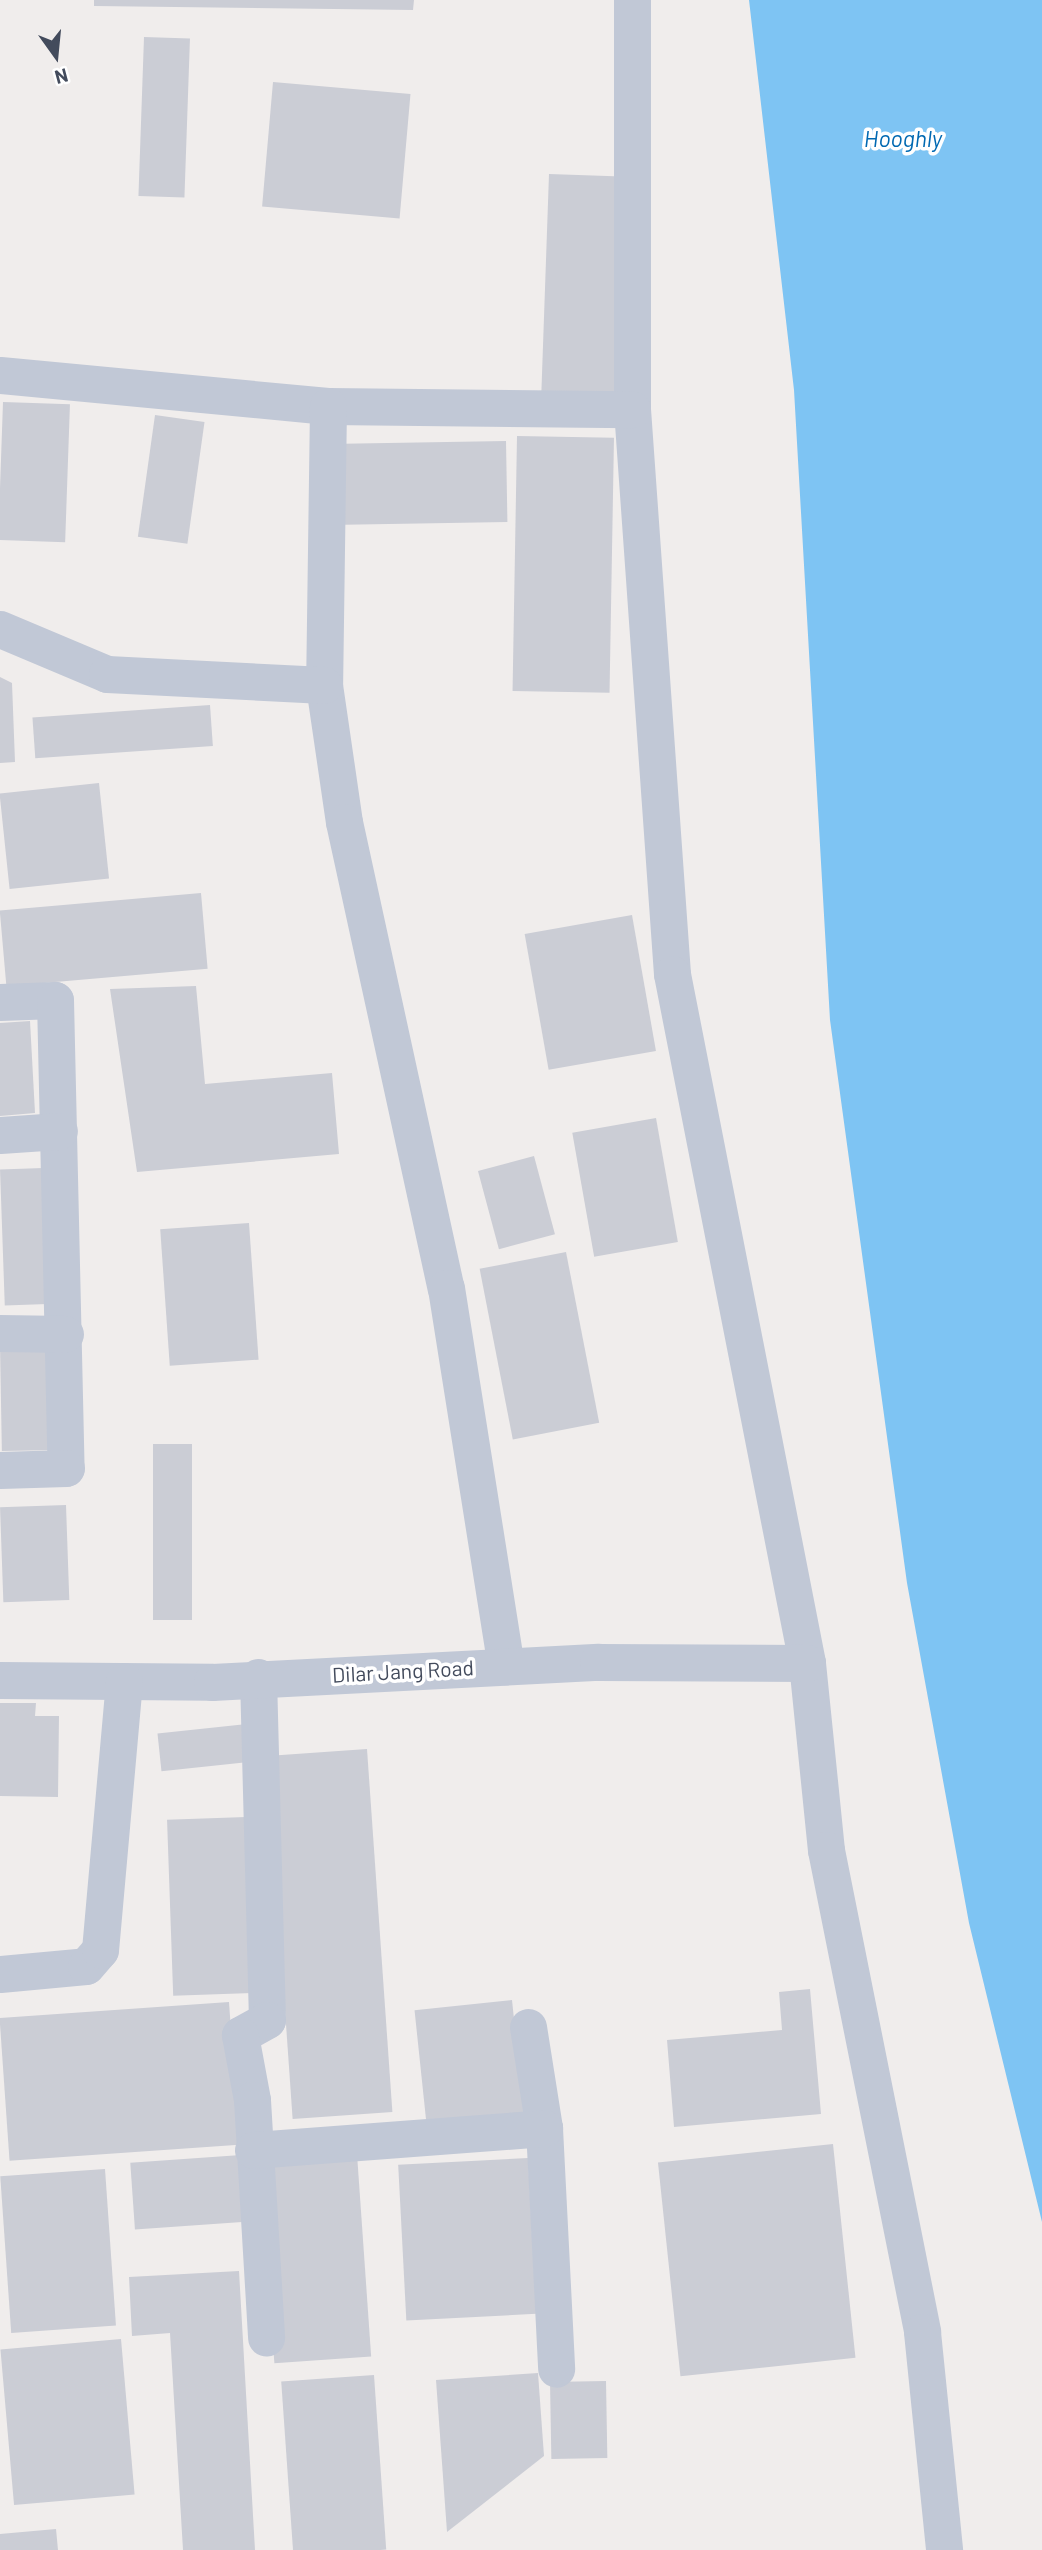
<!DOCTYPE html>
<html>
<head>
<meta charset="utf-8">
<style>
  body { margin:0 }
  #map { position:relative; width:1042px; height:2550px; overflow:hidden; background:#f0edec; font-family:Barlow,sans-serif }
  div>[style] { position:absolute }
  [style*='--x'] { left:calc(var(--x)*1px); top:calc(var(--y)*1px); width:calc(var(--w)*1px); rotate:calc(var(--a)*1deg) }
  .water>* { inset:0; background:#7ec4f3 }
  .building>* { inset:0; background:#cbcdd5; transform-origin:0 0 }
  .minor>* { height:37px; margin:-18.5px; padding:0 18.5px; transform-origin:18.5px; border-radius:18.5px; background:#c1c8d6 }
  span { translate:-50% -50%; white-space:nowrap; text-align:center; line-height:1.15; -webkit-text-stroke:7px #fff; paint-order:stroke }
  .street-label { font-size:21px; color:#434b5c }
  .water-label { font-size:23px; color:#0069b2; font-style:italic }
  .north { position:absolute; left:21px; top:21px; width:70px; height:70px; -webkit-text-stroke:5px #fff; paint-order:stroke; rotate:165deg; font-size:19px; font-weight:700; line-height:28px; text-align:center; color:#434b5c }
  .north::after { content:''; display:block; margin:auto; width:24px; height:32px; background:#434b5c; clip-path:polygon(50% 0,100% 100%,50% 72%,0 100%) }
</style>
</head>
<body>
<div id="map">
  <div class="water">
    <i style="clip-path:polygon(749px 0,1042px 0,1042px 2222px,969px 1923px,907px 1583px,830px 1020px,794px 390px)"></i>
  </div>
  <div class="building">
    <i style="clip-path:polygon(94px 0,414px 0,413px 10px,94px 6px)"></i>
    <i style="left:144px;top:37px;width:46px;height:159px;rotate:2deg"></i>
    <i style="left:273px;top:82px;width:138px;height:125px;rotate:5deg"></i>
    <i style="left:549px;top:174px;width:80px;height:223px;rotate:2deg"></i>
    <i style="left:3px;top:402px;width:67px;height:138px;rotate:2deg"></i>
    <i style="left:155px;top:415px;width:50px;height:123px;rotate:8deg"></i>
    <i style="left:517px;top:436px;width:97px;height:255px;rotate:1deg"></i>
    <i style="left:506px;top:441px;width:81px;height:163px;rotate:89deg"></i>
    <i style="clip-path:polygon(0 677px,12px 683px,15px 762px,0 763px)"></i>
    <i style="left:210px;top:705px;width:41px;height:178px;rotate:86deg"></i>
    <i style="left:99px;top:783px;width:96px;height:100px;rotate:84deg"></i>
    <i style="left:201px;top:893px;width:76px;height:202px;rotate:85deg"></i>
    <i style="left:632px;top:915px;width:138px;height:109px;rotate:80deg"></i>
    <i style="clip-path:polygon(196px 986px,205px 1084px,332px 1073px,339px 1154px,137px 1172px,110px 989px)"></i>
    <i style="clip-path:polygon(30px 1021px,35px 1113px,0 1116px,0 1023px)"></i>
    <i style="left:656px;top:1118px;width:126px;height:85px;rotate:80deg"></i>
    <i style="left:534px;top:1156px;width:81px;height:58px;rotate:75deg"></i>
    <i style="left:43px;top:1168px;width:136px;height:43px;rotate:88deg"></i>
    <i style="left:249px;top:1223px;width:137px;height:89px;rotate:86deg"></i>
    <i style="left:566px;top:1252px;width:174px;height:88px;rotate:79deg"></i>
    <i style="left:53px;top:1344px;width:106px;height:53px;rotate:89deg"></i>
    <i style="left:153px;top:1444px;width:39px;height:176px"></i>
    <i style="left:66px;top:1505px;width:95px;height:66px;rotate:88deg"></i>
    <i style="clip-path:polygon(0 1703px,36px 1703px,35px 1716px,59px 1716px,58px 1797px,0 1796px)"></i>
    <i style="left:247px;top:1724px;width:38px;height:90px;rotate:84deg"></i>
    <i style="left:367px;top:1749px;width:364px;height:100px;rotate:86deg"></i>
    <i style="left:246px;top:1817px;width:176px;height:79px;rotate:88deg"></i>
    <i style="clip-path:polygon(810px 1989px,821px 2114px,674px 2127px,667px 2040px,782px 2030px,779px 1992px)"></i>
    <i style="left:512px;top:2000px;width:121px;height:98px;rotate:84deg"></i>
    <i style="left:229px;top:2002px;width:143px;height:230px;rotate:86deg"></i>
    <i style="left:833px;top:2144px;width:215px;height:176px;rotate:84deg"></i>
    <i style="left:357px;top:2154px;width:203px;height:97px;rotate:86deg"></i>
    <i style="left:241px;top:2155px;width:67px;height:111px;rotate:86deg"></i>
    <i style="left:528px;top:2158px;width:156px;height:130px;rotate:87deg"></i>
    <i style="left:105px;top:2169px;width:157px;height:105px;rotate:86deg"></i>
    <i style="clip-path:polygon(239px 2271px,255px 2550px,183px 2550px,170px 2333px,132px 2336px,129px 2277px)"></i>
    <i style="left:121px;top:2339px;width:156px;height:121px;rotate:85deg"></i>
    <i style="clip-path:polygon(538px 2373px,544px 2456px,447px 2532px,436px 2380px)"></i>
    <i style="left:374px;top:2375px;width:175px;height:93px;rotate:86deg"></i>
    <i style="left:606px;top:2381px;width:77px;height:56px;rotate:89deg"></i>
    <i style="clip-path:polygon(56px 2529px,58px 2550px,0 2550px,0 2534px)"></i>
  </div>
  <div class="minor">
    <i style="--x:632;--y:0;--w:409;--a:90"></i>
    <i style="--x:632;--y:409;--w:566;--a:85.95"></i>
    <i style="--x:672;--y:974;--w:702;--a:78.91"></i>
    <i style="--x:807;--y:1663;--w:188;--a:84.2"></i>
    <i style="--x:826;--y:1850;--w:491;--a:78.7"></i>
    <i style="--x:922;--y:2332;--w:219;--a:84.2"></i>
    <i style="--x:0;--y:375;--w:329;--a:5.4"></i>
    <i style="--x:328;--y:406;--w:304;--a:0.6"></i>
    <i style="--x:328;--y:406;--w:279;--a:90.8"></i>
    <i style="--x:324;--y:685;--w:138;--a:81.7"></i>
    <i style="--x:344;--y:822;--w:477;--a:77.7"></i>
    <i style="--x:446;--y:1288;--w:383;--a:81"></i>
    <i style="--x:0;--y:629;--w:116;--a:22.8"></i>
    <i style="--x:107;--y:674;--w:217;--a:2.9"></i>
    <i style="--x:0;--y:1002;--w:55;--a:-2.1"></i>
    <i style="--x:55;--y:1000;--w:468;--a:88.7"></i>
    <i style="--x:66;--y:1468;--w:66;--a:178.3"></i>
    <i style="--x:0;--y:1135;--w:59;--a:-3.9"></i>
    <i style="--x:0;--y:1333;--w:65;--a:0.9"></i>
    <i style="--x:258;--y:1677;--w:343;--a:88.5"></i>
    <i style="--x:267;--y:2020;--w:31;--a:151"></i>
    <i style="--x:240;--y:2035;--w:66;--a:79.5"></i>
    <i style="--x:252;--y:2100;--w:238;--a:86.6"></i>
    <i style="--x:0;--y:1680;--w:212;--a:0.5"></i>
    <i style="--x:212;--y:1682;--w:387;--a:-3"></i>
    <i style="--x:598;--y:1662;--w:209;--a:0.3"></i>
    <i style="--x:0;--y:1974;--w:86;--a:-5.3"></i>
    <i style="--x:86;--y:1966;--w:21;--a:-49"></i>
    <i style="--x:100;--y:1950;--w:270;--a:-84.9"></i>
    <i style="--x:528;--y:2027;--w:102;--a:81"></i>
    <i style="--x:544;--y:2128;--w:241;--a:87.1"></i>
    <i style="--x:253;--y:2150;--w:292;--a:-4.3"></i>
  </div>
  <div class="street-label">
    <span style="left:403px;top:1671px;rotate:-3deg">Dilar Jang Road</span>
  </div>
  <div class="water-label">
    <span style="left:903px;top:138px">Hooghly</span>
  </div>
  <div class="north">N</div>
</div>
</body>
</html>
